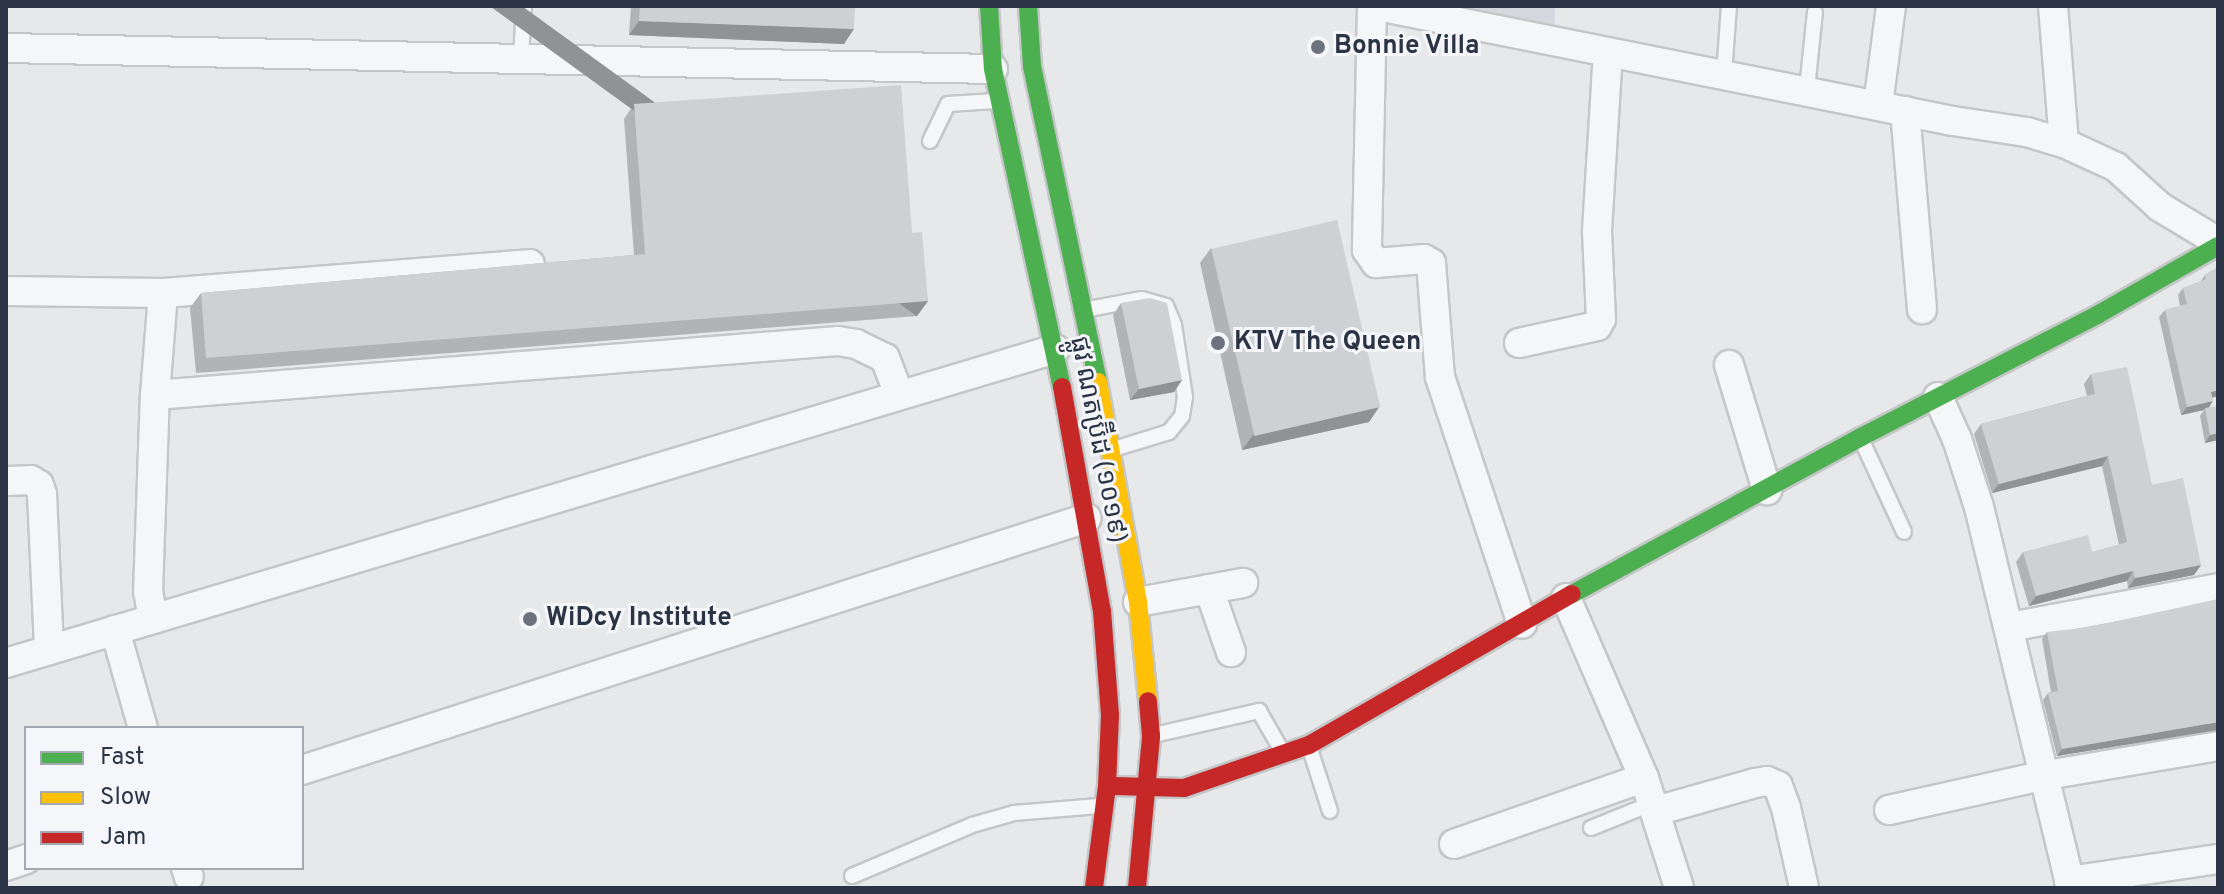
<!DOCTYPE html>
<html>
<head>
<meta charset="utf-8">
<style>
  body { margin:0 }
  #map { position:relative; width:2224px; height:894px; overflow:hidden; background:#e6e8ea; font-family:Overpass,"Noto Sans Khmer",sans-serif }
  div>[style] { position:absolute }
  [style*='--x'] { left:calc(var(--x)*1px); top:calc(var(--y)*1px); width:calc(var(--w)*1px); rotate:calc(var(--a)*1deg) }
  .built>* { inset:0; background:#d4d7dd }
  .roads { filter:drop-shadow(2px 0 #c4c6c8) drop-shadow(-2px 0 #c4c6c8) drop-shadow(0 2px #c4c6c8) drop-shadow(0 -2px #c4c6c8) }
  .lane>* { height:14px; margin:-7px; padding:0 7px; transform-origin:7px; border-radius:7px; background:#f5f6f7 }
  .street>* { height:28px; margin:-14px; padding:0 14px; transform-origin:14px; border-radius:14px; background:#f5f6f7 }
  .fast>* { height:18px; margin:-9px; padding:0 9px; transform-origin:9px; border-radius:9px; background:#4caf50 }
  .slow>* { height:18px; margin:-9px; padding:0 9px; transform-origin:9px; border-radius:9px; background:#ffc107 }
  .jam>* { height:18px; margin:-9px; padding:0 9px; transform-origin:9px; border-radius:9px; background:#c62828 }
  .wall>* { inset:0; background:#b1b3b5 }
  .shaded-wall>* { inset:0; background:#909294; transform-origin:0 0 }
  .building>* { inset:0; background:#ced0d3; transform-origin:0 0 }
  .dots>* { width:22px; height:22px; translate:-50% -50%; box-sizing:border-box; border:4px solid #f4f6f9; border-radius:50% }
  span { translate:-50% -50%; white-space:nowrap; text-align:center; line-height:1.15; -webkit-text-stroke:6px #f4f6f9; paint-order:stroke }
  .poi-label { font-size:26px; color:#2b3445; font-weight:700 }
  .left { translate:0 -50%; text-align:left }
  .street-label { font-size:26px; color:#2b3445 }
  .frame { position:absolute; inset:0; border:8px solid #2b3445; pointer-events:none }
  .legend { position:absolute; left:24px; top:726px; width:280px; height:144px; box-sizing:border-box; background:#f4f6f9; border:2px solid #a4a8b1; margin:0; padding:10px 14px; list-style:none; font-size:24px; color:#2b3445 }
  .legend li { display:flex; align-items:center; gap:16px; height:40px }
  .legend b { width:40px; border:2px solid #a4a8b1 }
</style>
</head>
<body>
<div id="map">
  <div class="built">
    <i style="clip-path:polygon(1457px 6px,1555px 6px,1554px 26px,1553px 26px)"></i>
  </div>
  <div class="roads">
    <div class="lane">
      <i style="--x:521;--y:58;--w:52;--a:-86.7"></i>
      <i style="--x:1724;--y:75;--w:69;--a:-85.9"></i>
      <i style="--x:1807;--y:89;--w:77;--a:-84.1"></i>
      <i style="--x:930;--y:141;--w:41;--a:-64.1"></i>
      <i style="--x:948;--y:104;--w:47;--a:-3.7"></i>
      <i style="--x:1089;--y:309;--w:54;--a:-10.7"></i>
      <i style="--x:1142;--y:299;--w:25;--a:16"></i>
      <i style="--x:1166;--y:306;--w:21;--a:67"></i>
      <i style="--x:1174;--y:325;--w:73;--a:81.3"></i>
      <i style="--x:1185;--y:397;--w:19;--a:99"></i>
      <i style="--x:1182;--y:416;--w:21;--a:129"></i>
      <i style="--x:1169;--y:432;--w:54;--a:162.9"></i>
      <i style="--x:1862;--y:441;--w:100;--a:65.2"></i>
      <i style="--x:1154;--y:735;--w:108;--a:-12.9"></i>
      <i style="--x:1259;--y:711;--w:46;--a:60.1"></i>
      <i style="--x:1310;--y:749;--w:65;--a:72.1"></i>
      <i style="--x:1591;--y:828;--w:67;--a:-22"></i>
      <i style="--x:852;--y:876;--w:130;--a:-23"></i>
      <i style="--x:972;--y:825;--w:44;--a:-15.9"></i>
      <i style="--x:1014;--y:813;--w:85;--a:-4.7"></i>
    </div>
    <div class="street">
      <i style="--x:1372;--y:6;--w:244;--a:91.2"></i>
      <i style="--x:1367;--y:250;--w:16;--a:55"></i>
      <i style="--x:1376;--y:263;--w:48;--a:-4.8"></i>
      <i style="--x:1424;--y:259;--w:8;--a:30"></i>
      <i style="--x:1431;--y:263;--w:114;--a:85.5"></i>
      <i style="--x:1440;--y:377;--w:260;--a:71.6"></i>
      <i style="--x:1378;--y:6;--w:586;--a:11.31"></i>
      <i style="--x:1953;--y:121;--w:75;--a:8.5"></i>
      <i style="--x:2027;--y:132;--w:39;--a:17"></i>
      <i style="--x:2064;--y:143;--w:57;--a:24.8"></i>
      <i style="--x:2116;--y:167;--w:59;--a:42.3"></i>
      <i style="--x:2160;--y:207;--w:68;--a:31.1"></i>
      <i style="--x:2053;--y:6;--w:137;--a:85.4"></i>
      <i style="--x:6;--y:48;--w:987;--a:1.22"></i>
      <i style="--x:1878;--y:105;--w:100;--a:-82.5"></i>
      <i style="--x:1905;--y:111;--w:199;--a:85.1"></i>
      <i style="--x:6;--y:291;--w:157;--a:0.7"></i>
      <i style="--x:163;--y:293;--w:368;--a:-4.5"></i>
      <i style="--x:1519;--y:343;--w:80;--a:-12.3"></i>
      <i style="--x:1597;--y:326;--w:8;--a:-60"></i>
      <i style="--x:1601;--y:319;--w:88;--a:-92.6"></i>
      <i style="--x:1597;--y:231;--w:178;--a:-86.5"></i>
      <i style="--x:1729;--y:365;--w:131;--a:73.1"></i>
      <i style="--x:155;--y:395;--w:685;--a:-4.52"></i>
      <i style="--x:838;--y:341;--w:18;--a:9"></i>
      <i style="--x:856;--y:344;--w:32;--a:26"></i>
      <i style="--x:885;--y:358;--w:39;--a:69"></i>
      <i style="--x:1938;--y:397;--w:46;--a:65.7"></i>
      <i style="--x:1957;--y:439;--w:71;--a:72.1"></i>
      <i style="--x:1979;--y:507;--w:392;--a:76.4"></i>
      <i style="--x:6;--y:481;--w:25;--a:-2"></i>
      <i style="--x:31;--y:480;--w:9;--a:32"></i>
      <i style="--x:39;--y:485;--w:9;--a:72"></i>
      <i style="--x:42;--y:494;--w:156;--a:87.4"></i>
      <i style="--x:1209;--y:589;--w:67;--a:70.8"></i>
      <i style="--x:1566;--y:598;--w:196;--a:66.6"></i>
      <i style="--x:1644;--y:778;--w:115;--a:72.3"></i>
      <i style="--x:1138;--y:602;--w:107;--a:-10.3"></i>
      <i style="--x:153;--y:619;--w:27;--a:-100"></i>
      <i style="--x:148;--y:592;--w:197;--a:-88"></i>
      <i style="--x:155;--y:395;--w:102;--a:-85.5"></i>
      <i style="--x:2010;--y:627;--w:212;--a:-10.6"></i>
      <i style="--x:115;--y:630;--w:102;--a:74.1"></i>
      <i style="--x:6;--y:663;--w:1095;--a:-16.66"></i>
      <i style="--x:302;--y:770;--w:824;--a:-17.8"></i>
      <i style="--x:1889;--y:810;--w:156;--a:-12.6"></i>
      <i style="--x:2041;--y:776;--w:180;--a:-9.6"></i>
      <i style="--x:1656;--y:811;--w:103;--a:-15.8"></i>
      <i style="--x:1755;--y:783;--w:12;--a:-9"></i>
      <i style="--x:1767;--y:781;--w:12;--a:24"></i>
      <i style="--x:1778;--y:786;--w:23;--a:70"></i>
      <i style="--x:1786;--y:808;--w:81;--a:77.2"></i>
      <i style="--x:1454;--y:844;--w:201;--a:-19.2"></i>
      <i style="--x:6;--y:866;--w:21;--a:-19"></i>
      <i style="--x:186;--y:868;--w:9;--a:72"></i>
      <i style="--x:2069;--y:881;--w:151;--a:-8.4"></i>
    </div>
    <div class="fast">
      <i style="--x:989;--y:6;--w:63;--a:86.4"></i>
      <i style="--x:993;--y:69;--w:325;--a:77.8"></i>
      <i style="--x:1028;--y:6;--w:60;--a:86.2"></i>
      <i style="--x:1032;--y:66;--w:323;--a:78.2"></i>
      <i style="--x:1572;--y:594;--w:329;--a:-28.5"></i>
      <i style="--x:1861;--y:437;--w:266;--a:-27.3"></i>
      <i style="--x:2097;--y:315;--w:139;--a:-29.7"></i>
    </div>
    <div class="slow">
      <i style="--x:1098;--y:382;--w:224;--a:79.7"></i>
      <i style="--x:1138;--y:602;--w:100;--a:84.2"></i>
    </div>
    <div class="jam">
      <i style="--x:1062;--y:387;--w:228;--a:79.9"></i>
      <i style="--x:1102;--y:611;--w:104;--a:85.6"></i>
      <i style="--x:1110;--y:715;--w:71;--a:92.4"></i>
      <i style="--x:1107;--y:786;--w:103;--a:97.3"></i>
      <i style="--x:1114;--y:786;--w:70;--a:1.6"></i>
      <i style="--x:1184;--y:788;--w:132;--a:-19"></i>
      <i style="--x:1309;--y:745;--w:303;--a:-29.9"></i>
      <i style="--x:1137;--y:888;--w:153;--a:-84.7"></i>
      <i style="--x:1151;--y:736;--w:35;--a:-95"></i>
    </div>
  </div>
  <div class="wall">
    <i style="clip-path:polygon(631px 6px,855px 6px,844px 44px,629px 35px)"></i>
    <i style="clip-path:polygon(634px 104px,912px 233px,928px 301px,917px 316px,196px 373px,190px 308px,201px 293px,634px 255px,624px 119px)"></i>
    <i style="clip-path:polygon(1211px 248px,1379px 407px,1369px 422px,1242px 450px,1200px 263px)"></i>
    <i style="clip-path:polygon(2218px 267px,2212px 398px,2209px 407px,2218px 440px,2205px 443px,2200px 416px,2204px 410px,2181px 415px,2159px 317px,2165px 310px,2180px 306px,2178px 295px,2183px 288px,2201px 281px,2205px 275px)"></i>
    <i style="clip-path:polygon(1121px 303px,1182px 380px,1174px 392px,1130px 400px,1113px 315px)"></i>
    <i style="clip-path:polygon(2091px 374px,2152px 485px,2201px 565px,2194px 575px,2128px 588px,2127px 581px,2029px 606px,2016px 562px,2023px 552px,2092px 552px,2119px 545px,2102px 466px,1992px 493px,1974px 434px,1981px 424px,2087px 396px,2084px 384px)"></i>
    <i style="clip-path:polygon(2047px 632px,2215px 729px,2057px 756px,2043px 700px,2048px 693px,2051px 692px,2042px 639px)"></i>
  </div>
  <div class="shaded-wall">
    <i style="clip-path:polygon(639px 21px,854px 29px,844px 44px,629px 35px)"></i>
    <i style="left:928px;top:301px;width:19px;height:724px;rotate:126deg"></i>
    <i style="clip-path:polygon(1182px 380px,1174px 392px,1130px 400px,1139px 389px)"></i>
    <i style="clip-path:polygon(2218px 390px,2218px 396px,2205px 400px,2211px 392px)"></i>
    <i style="clip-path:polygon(2213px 401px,2208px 409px,2205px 408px,2204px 410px,2181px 415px,2187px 407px)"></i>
    <i style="clip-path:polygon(1379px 407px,1369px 422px,1242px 450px,1253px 435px)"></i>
    <i style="clip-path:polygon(2218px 433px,2218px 440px,2205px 443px,2210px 435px)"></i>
    <i style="clip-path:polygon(2108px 456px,2102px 466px,1992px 493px,1999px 484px)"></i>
    <i style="clip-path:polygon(2201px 565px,2194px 575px,2128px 588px,2135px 578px)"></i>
    <i style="clip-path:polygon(2133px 571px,2127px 581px,2029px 606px,2036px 596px)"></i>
    <i style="clip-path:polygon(2218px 722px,2218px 730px,2057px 756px,2062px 749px)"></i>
  </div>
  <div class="building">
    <i style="clip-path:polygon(640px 6px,855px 6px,854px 29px,639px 21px)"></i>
    <i style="clip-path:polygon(901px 85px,912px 233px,922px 232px,928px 301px,206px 358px,201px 293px,645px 254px,634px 104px)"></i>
    <i style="left:1337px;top:220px;width:192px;height:129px;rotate:77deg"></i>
    <i style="clip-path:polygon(2218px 267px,2218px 390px,2211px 392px,2213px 401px,2187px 407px,2165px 310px,2187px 304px,2183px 288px,2206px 279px,2205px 275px)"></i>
    <i style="clip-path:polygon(1150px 298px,1167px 303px,1182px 380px,1139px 389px,1121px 303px)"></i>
    <i style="clip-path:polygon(2127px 367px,2152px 485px,2183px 478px,2201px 565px,2135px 578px,2133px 571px,2036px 596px,2023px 552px,2088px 535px,2092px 552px,2127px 542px,2108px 456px,1999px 484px,1981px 424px,2095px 394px,2091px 374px)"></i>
    <i style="clip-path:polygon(2218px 406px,2218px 433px,2210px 435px,2205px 408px)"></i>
    <i style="clip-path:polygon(2218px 599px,2218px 722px,2062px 749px,2048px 693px,2058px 691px,2047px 632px,2090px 627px)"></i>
  </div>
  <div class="dots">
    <i style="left:1318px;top:47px;background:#6c737f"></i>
    <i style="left:1218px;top:343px;background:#6c737f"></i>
    <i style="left:530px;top:619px;background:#6c737f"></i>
  </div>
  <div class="poi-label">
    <span class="left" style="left:1334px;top:47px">Bonnie Villa</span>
    <span class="left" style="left:1234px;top:343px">KTV The Queen</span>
    <span class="left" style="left:546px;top:619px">WiDcy Institute</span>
  </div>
  <div class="street-label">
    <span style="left:1097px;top:440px;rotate:79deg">ផ្លូវ ណតប្រ៊ីដ (១០១៩)</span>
  </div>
  <div class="frame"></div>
  <ul class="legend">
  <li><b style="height:10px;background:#4caf50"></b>Fast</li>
  <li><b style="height:10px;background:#ffc107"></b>Slow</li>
  <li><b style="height:10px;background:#c62828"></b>Jam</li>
  </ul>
</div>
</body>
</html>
